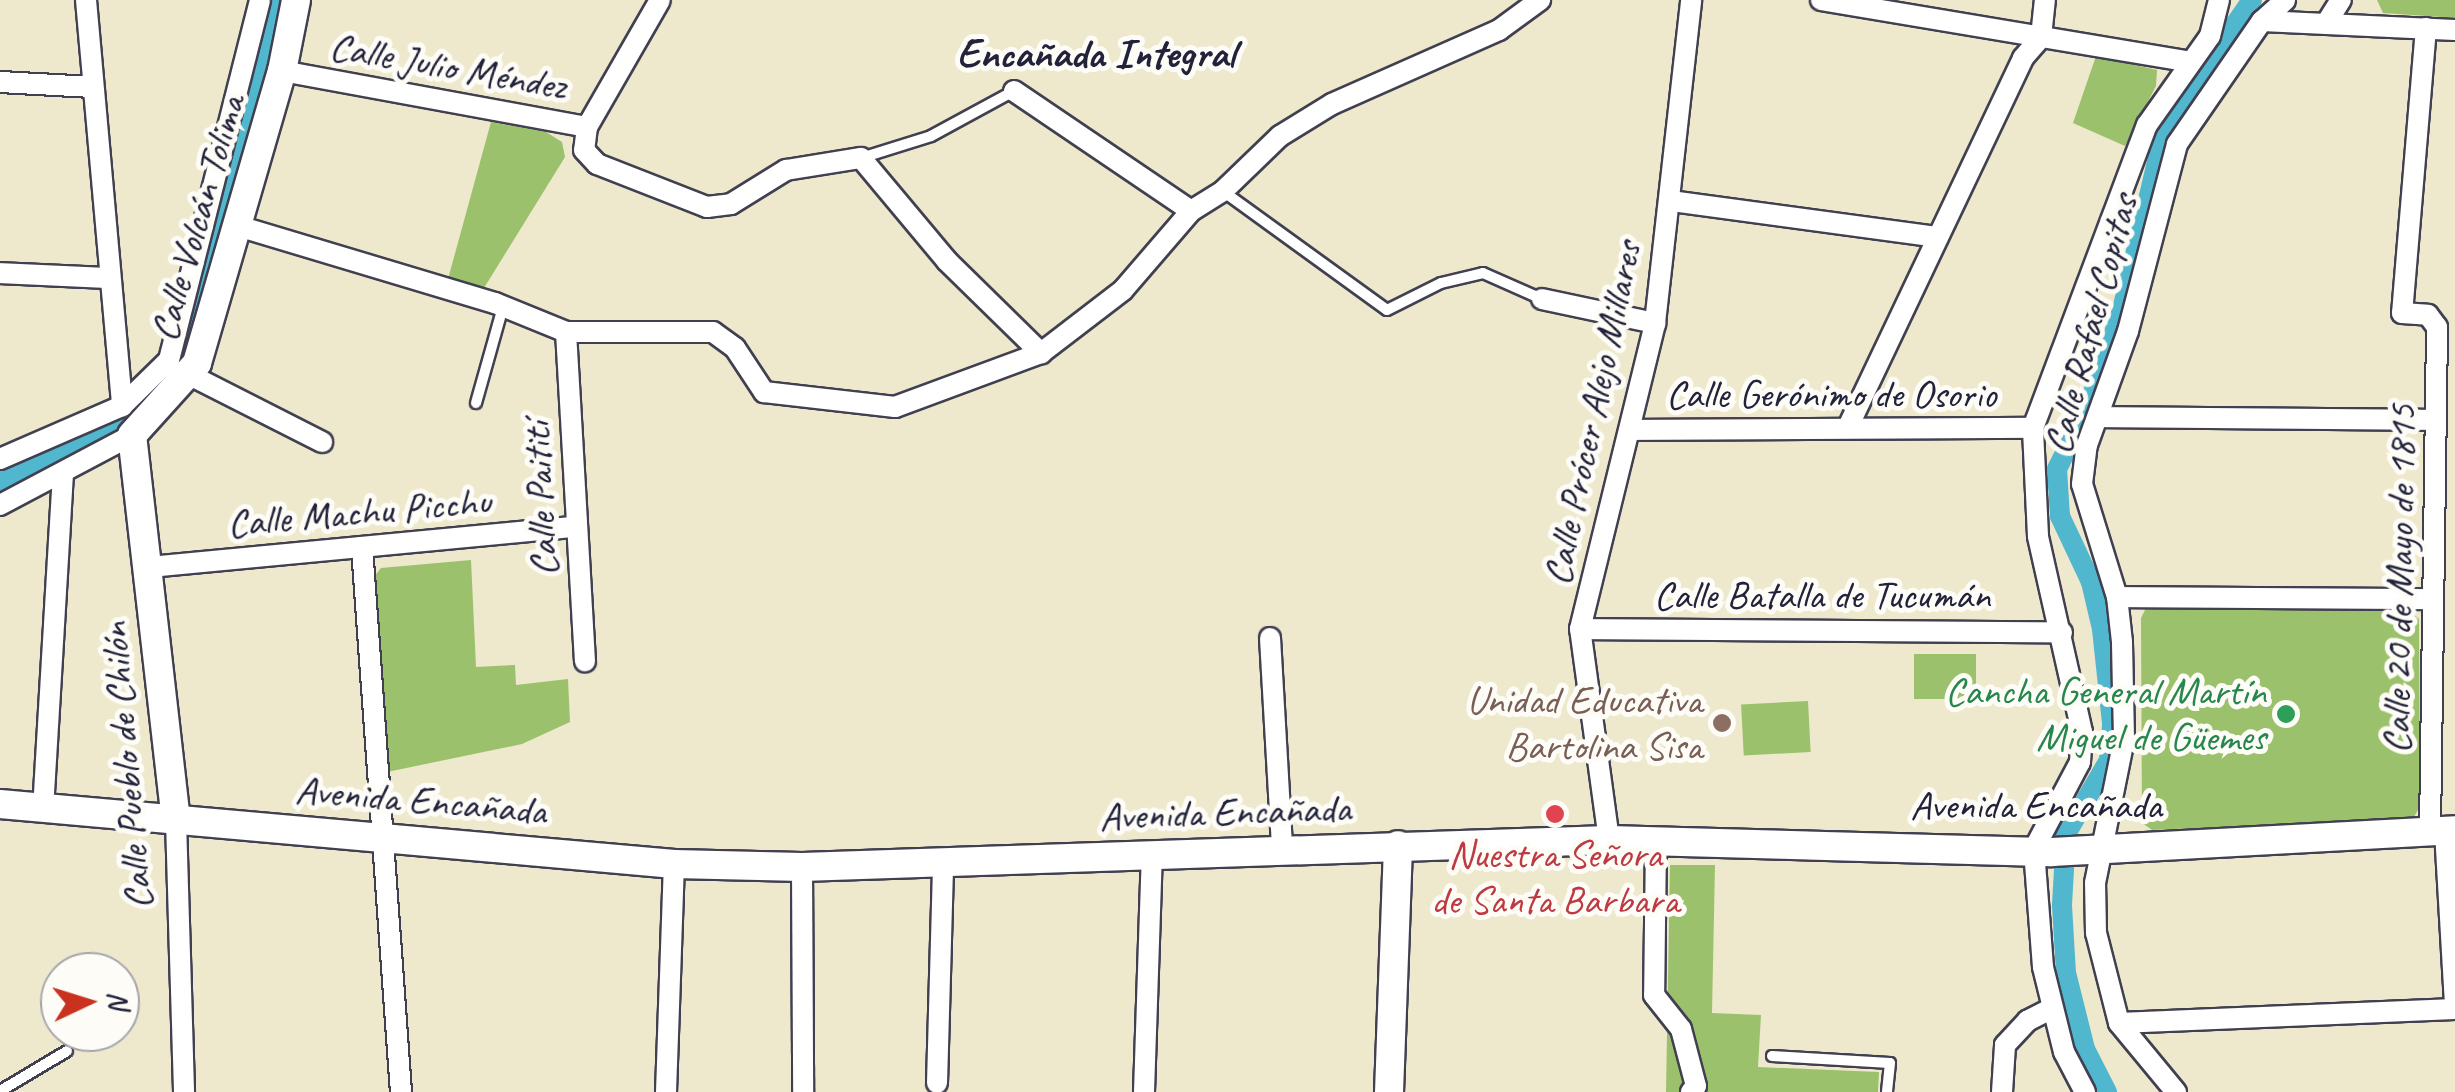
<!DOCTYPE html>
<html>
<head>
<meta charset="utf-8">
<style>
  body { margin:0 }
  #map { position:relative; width:2455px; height:1092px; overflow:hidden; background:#eee8cc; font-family:Caveat,sans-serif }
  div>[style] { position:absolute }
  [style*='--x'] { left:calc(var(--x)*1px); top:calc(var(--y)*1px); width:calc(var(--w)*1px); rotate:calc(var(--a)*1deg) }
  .green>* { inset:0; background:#9cc16c; transform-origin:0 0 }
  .canal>* { height:20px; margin:-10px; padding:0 10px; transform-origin:10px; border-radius:10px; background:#50b7ce }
  .roads { filter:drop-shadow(2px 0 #414051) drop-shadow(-2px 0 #414051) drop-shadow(0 2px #414051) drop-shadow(0 -2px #414051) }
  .lane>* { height:10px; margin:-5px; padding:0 5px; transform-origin:5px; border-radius:5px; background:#fff }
  .street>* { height:20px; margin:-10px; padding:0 10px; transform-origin:10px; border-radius:10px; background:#fff }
  .secondary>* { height:28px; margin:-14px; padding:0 14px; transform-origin:14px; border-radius:14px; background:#fff }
  .dots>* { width:28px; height:28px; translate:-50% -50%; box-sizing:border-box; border:5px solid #fdfcf7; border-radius:50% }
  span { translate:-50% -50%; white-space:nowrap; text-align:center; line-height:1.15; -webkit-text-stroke:10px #fdfcf7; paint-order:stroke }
  .street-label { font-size:40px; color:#22223b }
  .leisure-label { font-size:40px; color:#27864d }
  .right { translate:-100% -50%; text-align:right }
  .education-label { font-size:40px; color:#785e54 }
  .health-label { font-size:40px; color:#be3a42 }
  .neighbourhood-label { font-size:42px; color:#22223b; font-weight:700 }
  .north { position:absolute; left:40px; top:952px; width:100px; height:100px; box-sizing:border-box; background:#fdfcf7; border:2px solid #a5a5ac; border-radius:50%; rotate:86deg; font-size:28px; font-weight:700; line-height:40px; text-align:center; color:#22223b }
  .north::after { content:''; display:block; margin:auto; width:35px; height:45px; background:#c8321e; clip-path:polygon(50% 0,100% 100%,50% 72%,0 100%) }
</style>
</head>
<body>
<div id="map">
  <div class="green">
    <i style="clip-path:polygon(2377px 0,2455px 0,2455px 18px,2383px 13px)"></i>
    <i style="clip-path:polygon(2096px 56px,2157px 70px,2156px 86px,2125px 146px,2073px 123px)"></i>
    <i style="clip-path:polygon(491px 122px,546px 132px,562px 142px,565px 157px,484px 288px,448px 279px)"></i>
    <i style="clip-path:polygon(471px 560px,476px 667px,515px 665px,516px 685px,568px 679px,570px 722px,522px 744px,387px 772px,373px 578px,381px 568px)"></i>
    <i style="clip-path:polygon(2147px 606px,2410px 611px,2419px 619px,2420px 806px,2413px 819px,2152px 830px,2142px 823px,2141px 618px)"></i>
    <i style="left:1914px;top:654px;width:62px;height:45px"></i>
    <i style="left:1808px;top:701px;width:51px;height:67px;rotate:87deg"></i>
    <i style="clip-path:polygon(1670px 865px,1715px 865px,1712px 1013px,1761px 1015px,1758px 1067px,1879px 1072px,1878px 1092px,1666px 1092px)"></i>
  </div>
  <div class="canal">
    <i style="--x:173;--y:380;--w:395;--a:-74"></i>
    <i style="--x:0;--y:481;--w:100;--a:-23.5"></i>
    <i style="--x:92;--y:441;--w:72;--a:-35.4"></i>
    <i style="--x:2107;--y:1092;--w:48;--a:-117.1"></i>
    <i style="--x:2085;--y:1049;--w:78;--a:-104"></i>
    <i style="--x:2066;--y:973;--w:68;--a:-93.4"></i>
    <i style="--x:2062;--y:905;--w:71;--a:-86.8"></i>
    <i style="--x:2066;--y:834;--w:86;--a:-59.8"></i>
    <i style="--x:2109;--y:760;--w:37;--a:-85"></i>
    <i style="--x:2112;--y:723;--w:95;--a:-96.1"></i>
    <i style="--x:2102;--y:629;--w:48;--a:-103.2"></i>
    <i style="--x:2091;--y:582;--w:73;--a:-115.2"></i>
    <i style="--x:2060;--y:516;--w:47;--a:-93.7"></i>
    <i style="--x:2057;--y:469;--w:67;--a:-63.4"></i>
    <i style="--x:2087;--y:409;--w:105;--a:-70.5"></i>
    <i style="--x:2122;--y:310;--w:191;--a:-76.7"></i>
    <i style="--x:2166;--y:124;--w:151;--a:-55.3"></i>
  </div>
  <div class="roads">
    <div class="lane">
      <i style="--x:861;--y:158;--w:73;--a:-17.4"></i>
      <i style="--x:931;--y:136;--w:94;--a:-28.5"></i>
      <i style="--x:1224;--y:192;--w:201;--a:35.9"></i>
      <i style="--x:1387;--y:310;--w:60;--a:-26.6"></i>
      <i style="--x:1441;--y:283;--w:43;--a:-13.4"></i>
      <i style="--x:1483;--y:273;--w:64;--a:23.8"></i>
      <i style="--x:476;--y:403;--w:100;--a:-74.3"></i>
      <i style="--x:1772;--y:1056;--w:118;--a:3.4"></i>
      <i style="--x:1890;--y:1063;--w:29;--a:96"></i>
      <i style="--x:0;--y:1091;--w:78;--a:-30.8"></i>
    </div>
    <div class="street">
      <i style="--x:86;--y:0;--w:408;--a:84.9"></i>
      <i style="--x:1821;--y:0;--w:374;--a:9.5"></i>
      <i style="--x:2262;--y:21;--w:193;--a:2.7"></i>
      <i style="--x:2327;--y:22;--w:26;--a:-58"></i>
      <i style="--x:2426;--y:28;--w:286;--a:94.8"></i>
      <i style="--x:2402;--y:313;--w:26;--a:4"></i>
      <i style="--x:2428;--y:315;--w:15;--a:53"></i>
      <i style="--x:282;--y:71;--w:310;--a:10.4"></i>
      <i style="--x:587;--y:127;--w:23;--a:97"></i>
      <i style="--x:584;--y:150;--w:19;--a:47"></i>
      <i style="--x:597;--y:164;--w:118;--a:21.4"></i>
      <i style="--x:707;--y:207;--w:24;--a:-7"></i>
      <i style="--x:731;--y:204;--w:65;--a:-31.7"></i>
      <i style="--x:786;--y:170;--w:76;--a:-9.1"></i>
      <i style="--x:861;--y:158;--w:134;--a:50.1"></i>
      <i style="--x:947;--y:261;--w:132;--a:44.4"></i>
      <i style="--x:0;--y:82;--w:92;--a:3.1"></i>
      <i style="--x:1014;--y:91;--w:214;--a:34.1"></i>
      <i style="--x:587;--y:127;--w:146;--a:-60.1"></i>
      <i style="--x:1671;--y:201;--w:269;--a:7.7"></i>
      <i style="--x:238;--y:226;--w:268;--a:16.7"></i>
      <i style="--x:495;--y:303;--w:77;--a:22.2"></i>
      <i style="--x:566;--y:332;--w:147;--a:0"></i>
      <i style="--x:713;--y:332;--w:27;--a:36"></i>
      <i style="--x:735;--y:348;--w:53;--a:56.6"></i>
      <i style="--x:764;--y:392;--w:132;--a:6.5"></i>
      <i style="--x:895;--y:407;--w:156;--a:-20.3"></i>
      <i style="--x:1041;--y:353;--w:103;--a:-37.5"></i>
      <i style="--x:1123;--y:290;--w:104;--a:-49.3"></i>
      <i style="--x:1191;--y:211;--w:38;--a:-32"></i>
      <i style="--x:1223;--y:191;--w:79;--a:-44"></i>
      <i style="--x:1280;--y:136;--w:61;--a:-31.6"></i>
      <i style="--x:1332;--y:104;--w:183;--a:-23.9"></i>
      <i style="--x:1499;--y:30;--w:51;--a:-36.2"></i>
      <i style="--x:0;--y:273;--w:108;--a:2.7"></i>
      <i style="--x:1542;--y:299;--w:116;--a:12"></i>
      <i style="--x:566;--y:332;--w:330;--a:86.7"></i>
      <i style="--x:192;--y:376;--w:146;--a:26.9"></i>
      <i style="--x:2099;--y:417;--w:337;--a:0.5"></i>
      <i style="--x:1848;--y:427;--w:408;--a:-64.6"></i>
      <i style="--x:2023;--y:58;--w:28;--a:-49"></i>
      <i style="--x:2041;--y:37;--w:37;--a:-84"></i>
      <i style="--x:1630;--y:430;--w:403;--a:-0.3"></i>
      <i style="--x:0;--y:459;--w:133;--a:-23.5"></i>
      <i style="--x:122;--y:406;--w:66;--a:-44.4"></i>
      <i style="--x:169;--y:360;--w:371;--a:-75.8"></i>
      <i style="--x:0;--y:505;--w:149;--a:-27.9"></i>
      <i style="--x:362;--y:547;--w:546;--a:85.91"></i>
      <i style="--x:149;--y:567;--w:428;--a:-5.4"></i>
      <i style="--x:2117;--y:597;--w:316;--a:0.4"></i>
      <i style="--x:1580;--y:629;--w:482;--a:0.4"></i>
      <i style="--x:1270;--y:638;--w:211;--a:86.7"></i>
      <i style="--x:43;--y:810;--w:334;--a:-86.6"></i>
      <i style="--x:176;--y:821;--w:271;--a:88.3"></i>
      <i style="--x:2430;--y:831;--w:504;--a:-89.2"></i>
      <i style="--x:2445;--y:831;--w:175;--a:86.7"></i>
      <i style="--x:1609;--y:840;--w:213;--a:-97.8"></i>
      <i style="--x:1580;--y:629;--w:315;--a:-76.2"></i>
      <i style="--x:1655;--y:323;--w:325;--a:-83.6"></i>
      <i style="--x:1656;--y:842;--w:153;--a:90.7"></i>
      <i style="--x:1654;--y:995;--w:43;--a:51.5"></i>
      <i style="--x:1681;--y:1029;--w:59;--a:75.3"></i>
      <i style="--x:1696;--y:1086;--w:8;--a:130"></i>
      <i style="--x:802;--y:867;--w:225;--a:89.7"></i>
      <i style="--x:2119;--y:1023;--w:336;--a:-2.4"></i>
      <i style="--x:937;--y:1083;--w:219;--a:-88.4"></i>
      <i style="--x:666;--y:1092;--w:228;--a:-88"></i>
      <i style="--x:1144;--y:1092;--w:238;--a:-88.1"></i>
      <i style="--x:2002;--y:1092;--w:47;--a:-86.3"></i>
      <i style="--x:2005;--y:1045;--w:33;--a:-47"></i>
      <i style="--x:2027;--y:1021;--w:27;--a:-27"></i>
      <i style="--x:2085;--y:1092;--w:45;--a:-117.7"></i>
      <i style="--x:2064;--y:1052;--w:88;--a:-103.9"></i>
      <i style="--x:2043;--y:967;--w:118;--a:-94.4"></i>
      <i style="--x:2034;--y:849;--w:98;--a:-62.1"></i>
      <i style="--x:2080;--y:762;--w:30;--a:-86"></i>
      <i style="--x:2082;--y:732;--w:201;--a:-102.7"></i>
      <i style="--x:2038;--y:536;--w:108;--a:-92.7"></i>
      <i style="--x:2033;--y:428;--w:324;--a:-69.4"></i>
      <i style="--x:2147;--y:125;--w:109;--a:-54.7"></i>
      <i style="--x:2210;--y:36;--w:37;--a:-76"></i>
      <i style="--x:2176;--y:1092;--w:89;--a:-129.6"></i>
      <i style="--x:2119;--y:1023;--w:93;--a:-104.3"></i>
      <i style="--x:2096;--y:933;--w:50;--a:-91.1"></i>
      <i style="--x:2095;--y:883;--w:147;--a:-78.6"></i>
      <i style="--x:2124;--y:739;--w:97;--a:-91.2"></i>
      <i style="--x:2122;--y:642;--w:45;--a:-96.3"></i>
      <i style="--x:2117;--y:597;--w:118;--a:-107.2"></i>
      <i style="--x:2082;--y:484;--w:39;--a:-83"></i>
      <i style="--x:2087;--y:445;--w:121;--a:-70.2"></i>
      <i style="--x:2128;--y:331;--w:193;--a:-75.3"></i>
      <i style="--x:2177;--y:144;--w:150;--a:-55.4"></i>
      <i style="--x:2262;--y:21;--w:31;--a:-42"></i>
    </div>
    <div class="secondary">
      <i style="--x:0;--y:804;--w:677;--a:5.09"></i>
      <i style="--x:674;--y:864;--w:128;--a:1.3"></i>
      <i style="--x:802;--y:867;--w:807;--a:-1.92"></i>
      <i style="--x:1609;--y:840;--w:443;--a:1.6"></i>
      <i style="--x:2052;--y:852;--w:404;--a:-3.1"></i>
      <i style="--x:176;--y:821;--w:388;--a:-96.5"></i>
      <i style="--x:132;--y:435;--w:97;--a:-47.9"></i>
      <i style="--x:197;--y:363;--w:304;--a:-73.8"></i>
      <i style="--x:282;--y:71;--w:72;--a:-78.8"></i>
      <i style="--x:1389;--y:1092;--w:247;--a:-87.9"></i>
    </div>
  </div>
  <div class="dots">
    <i style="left:2286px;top:714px;background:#2e9e5b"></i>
    <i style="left:1722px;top:723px;background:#8d6e63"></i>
    <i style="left:1555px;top:814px;background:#e0444e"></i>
  </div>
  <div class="street-label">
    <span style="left:448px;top:66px;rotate:10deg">Calle Julio Méndez</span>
    <span style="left:197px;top:218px;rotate:-74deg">Calle Volcán Tolima</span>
    <span style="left:2090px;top:324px;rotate:-75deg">Calle Rafael Copitas</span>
    <span style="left:1831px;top:394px">Calle Gerónimo de Osorio</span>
    <span style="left:1592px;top:413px;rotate:-78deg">Calle Prócer Alejo Millares</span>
    <span style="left:540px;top:499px;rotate:-93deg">Calle Paitití</span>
    <span style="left:359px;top:512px;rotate:-5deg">Calle Machu Picchu</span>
    <span style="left:2399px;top:579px;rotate:-89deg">Calle 20 de Mayo de 1815</span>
    <span style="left:1822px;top:595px">Calle Batalla de Tucumán</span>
    <span style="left:126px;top:766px;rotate:-95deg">Calle Pueblo de Chilón</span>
    <span style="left:421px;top:800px;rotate:5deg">Avenida Encañada</span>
    <span style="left:2036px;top:805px">Avenida Encañada</span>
    <span style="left:1225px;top:812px;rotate:-2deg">Avenida Encañada</span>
  </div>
  <div class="leisure-label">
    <span class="right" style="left:2266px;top:714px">Cancha General Martín<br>Miguel de Güemes</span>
  </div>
  <div class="education-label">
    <span class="right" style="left:1702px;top:723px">Unidad Educativa<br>Bartolina Sisa</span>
  </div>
  <div class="health-label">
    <span style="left:1555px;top:877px">Nuestra Señora<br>de Santa Barbara</span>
  </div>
  <div class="neighbourhood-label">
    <span style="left:1096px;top:54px">Encañada Integral</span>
  </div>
  <div class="north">N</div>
</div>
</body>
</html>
